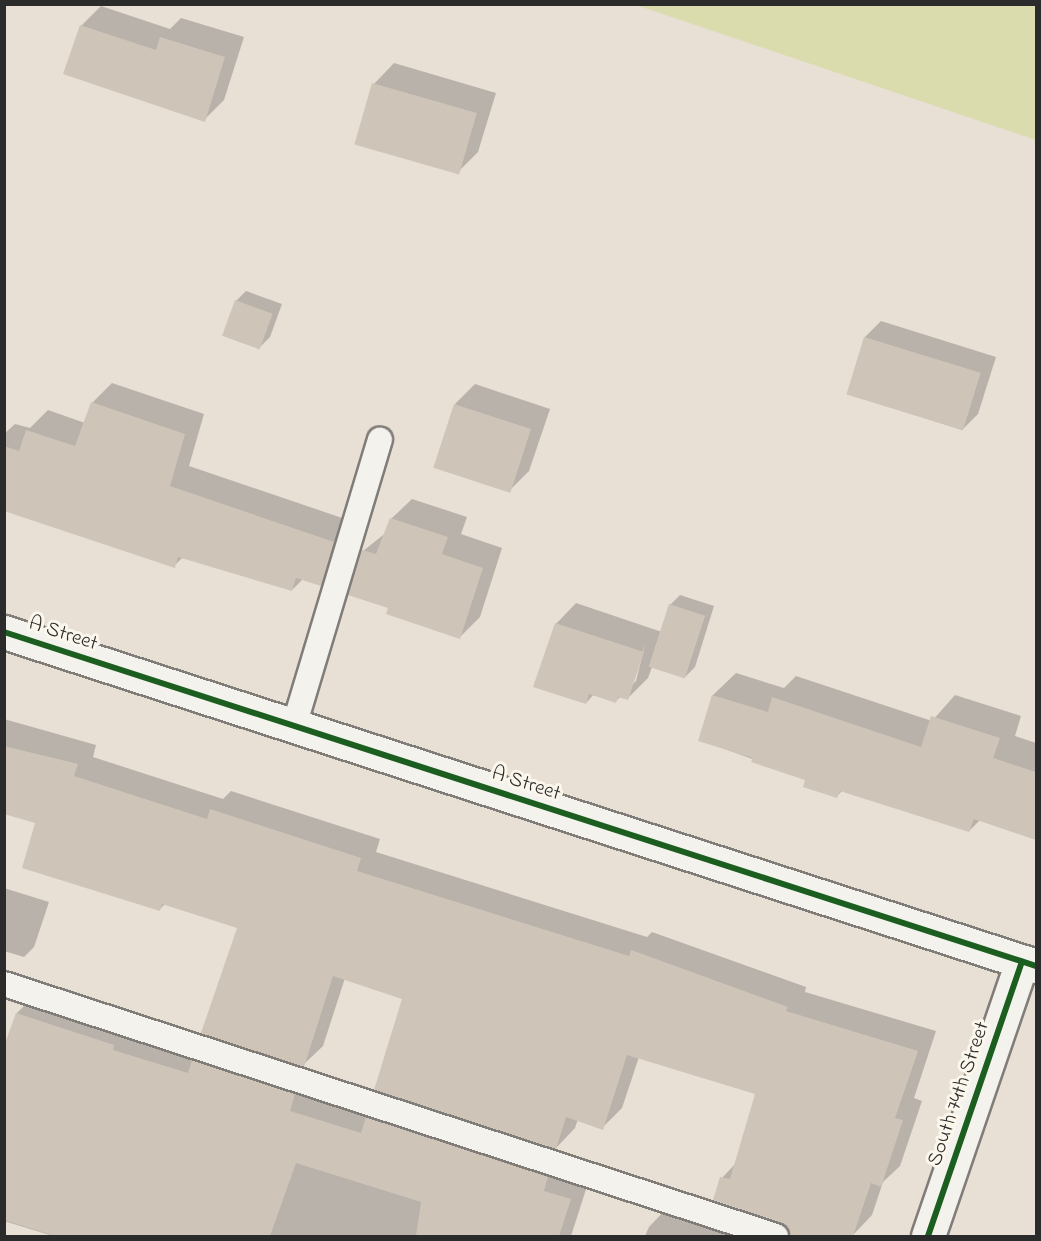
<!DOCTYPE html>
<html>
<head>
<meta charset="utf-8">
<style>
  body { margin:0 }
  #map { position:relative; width:1041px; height:1241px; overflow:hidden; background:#e8dfd5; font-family:"Indie Flower",sans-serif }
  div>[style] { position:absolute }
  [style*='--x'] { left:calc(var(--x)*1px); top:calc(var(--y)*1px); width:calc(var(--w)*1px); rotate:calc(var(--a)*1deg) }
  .green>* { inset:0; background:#dadcae }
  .shadow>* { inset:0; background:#0003 }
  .building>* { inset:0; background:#cfc4b8; transform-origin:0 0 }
  .roads { filter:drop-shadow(2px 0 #807c78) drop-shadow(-2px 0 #807c78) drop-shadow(0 2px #807c78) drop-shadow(0 -2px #807c78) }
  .lane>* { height:24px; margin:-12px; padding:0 12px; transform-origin:12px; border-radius:12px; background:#f4f2ed }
  .street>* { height:33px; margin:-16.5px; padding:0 16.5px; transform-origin:16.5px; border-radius:16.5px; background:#f4f2ed }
  .cycleway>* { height:6px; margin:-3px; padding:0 3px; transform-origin:3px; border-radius:3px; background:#1b5e20 }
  span { translate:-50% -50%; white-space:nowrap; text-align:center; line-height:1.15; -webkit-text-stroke:6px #fbf7ec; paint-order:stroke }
  .street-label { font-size:21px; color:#2b2b2b }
  .frame { position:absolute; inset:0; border:6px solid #2b2b2b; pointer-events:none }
</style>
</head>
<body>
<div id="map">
  <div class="green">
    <i style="clip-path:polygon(636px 5px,1036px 5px,1036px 140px)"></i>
  </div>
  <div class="shadow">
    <i style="clip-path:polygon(101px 6px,170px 29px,181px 18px,244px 37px,224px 100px,204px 120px,81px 26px)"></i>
    <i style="clip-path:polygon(394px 63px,496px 93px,478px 152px,458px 172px,374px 84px)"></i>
    <i style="clip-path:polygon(246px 291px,282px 304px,270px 337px,260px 347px,236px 301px)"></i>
    <i style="clip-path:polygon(881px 321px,996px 357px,978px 414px,962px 430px,848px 394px,865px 337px)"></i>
    <i style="clip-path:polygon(112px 383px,204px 414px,189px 466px,354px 522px,341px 565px,321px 585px,303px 579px,292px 590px,183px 557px,174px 566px,4px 509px,4px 434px,15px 424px,30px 428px,48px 410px,85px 423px,92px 403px)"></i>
    <i style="clip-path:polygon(475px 384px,550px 409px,529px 471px,509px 491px,455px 404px)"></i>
    <i style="clip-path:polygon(412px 499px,467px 517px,461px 534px,502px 548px,480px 617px,460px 637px,390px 607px,363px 551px,387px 532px,391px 519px)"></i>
    <i style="clip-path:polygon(evenodd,680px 595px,714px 606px,695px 667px,685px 677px,652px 667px,648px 678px,628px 698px,621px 696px,616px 701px,594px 694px,586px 703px,556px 624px,576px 603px,662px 632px,670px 605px,680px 595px,645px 645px,636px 681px,631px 686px,645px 645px)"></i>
    <i style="clip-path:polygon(736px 673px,784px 688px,796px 676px,932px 721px,955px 695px,1021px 716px,1015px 736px,1036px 743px,1036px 838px,980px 820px,969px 831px,843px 790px,837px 796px,807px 779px,700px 740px,713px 695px)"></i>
    <i style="clip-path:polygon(4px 719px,96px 745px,93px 757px,223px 799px,231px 791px,380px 839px,376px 852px,647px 937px,652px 932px,806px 987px,805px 992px,936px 1031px,914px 1098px,922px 1101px,900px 1166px,883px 1182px,872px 1215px,853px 1235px,831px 1228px,829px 1236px,645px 1236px,649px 1227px,668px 1207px,725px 1209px,787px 1228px,722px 1178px,736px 1163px,757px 1093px,639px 1057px,622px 1108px,602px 1128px,578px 1119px,575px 1128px,556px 1148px,404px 998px,345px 978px,323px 1046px,303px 1065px,239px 927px,166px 903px,160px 909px,37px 822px,4px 813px)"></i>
    <i style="clip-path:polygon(4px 888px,49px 902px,34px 947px,24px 957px,4px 951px)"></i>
    <i style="clip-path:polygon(36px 994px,589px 1180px,571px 1236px,53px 1236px,4px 1221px,4px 1050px,17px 1013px)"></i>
  </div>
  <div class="building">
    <i style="clip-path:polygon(80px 25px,156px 50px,160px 37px,225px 57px,205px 122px,63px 74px)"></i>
    <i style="left:372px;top:83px;width:109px;height:64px;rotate:16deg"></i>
    <i style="left:235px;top:300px;width:40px;height:38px;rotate:20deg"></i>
    <i style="left:864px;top:337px;width:122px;height:60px;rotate:17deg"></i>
    <i style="clip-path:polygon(91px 402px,185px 434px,170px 486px,334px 542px,321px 586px,296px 578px,292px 591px,178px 557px,175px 568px,4px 511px,4px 446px,19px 451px,26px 430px,75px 446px)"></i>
    <i style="left:454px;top:404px;width:81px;height:67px;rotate:18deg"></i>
    <i style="clip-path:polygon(390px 518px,448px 537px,442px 554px,483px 568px,460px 639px,386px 614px,388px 608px,348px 595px,362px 550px,376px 554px)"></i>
    <i style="left:669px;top:604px;width:38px;height:66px;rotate:18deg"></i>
    <i style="clip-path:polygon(555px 623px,644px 652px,628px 700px,618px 697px,616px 703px,589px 694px,586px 704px,533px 687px)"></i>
    <i style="clip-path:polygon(712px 695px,768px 712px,772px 697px,921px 747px,931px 716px,1000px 738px,993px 758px,1036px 772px,1036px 840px,974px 819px,969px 832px,840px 791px,837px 798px,803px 787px,805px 780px,751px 762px,753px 758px,698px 741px)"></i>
    <i style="clip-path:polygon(4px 746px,78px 764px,74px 776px,207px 819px,210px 809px,361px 858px,357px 871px,629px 956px,631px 950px,788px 1007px,786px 1011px,918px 1051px,895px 1118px,903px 1120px,881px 1187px,871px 1183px,853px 1236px,790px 1236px,780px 1222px,713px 1200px,720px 1177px,730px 1179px,755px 1094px,627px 1055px,603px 1130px,566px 1117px,556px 1149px,374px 1090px,402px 999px,333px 976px,304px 1067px,201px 1033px,237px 928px,162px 904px,160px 911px,22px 868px,35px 823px,4px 814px)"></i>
    <i style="clip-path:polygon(16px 1013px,114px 1045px,113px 1050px,188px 1073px,192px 1060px,295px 1094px,290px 1111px,361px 1133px,366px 1117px,548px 1177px,544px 1191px,571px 1199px,559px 1236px,416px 1236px,421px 1202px,296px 1163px,270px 1236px,55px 1236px,4px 1220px,4px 1046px)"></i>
  </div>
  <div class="roads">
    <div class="lane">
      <i style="--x:294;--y:726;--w:299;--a:-73.3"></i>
      <i style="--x:4;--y:984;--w:812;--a:18.08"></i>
    </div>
    <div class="street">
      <i style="--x:4;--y:632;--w:1085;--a:17.93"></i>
      <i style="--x:928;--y:1236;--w:290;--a:-71.1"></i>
    </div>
  </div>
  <div class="cycleway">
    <i style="--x:4;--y:632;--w:1085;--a:17.93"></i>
    <i style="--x:928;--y:1236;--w:290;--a:-71.1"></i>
  </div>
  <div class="street-label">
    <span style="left:63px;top:634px;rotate:18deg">A Street</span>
    <span style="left:526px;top:784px;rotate:18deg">A Street</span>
    <span style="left:959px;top:1094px;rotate:-71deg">South 74th Street</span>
  </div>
  <div class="frame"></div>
</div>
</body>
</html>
